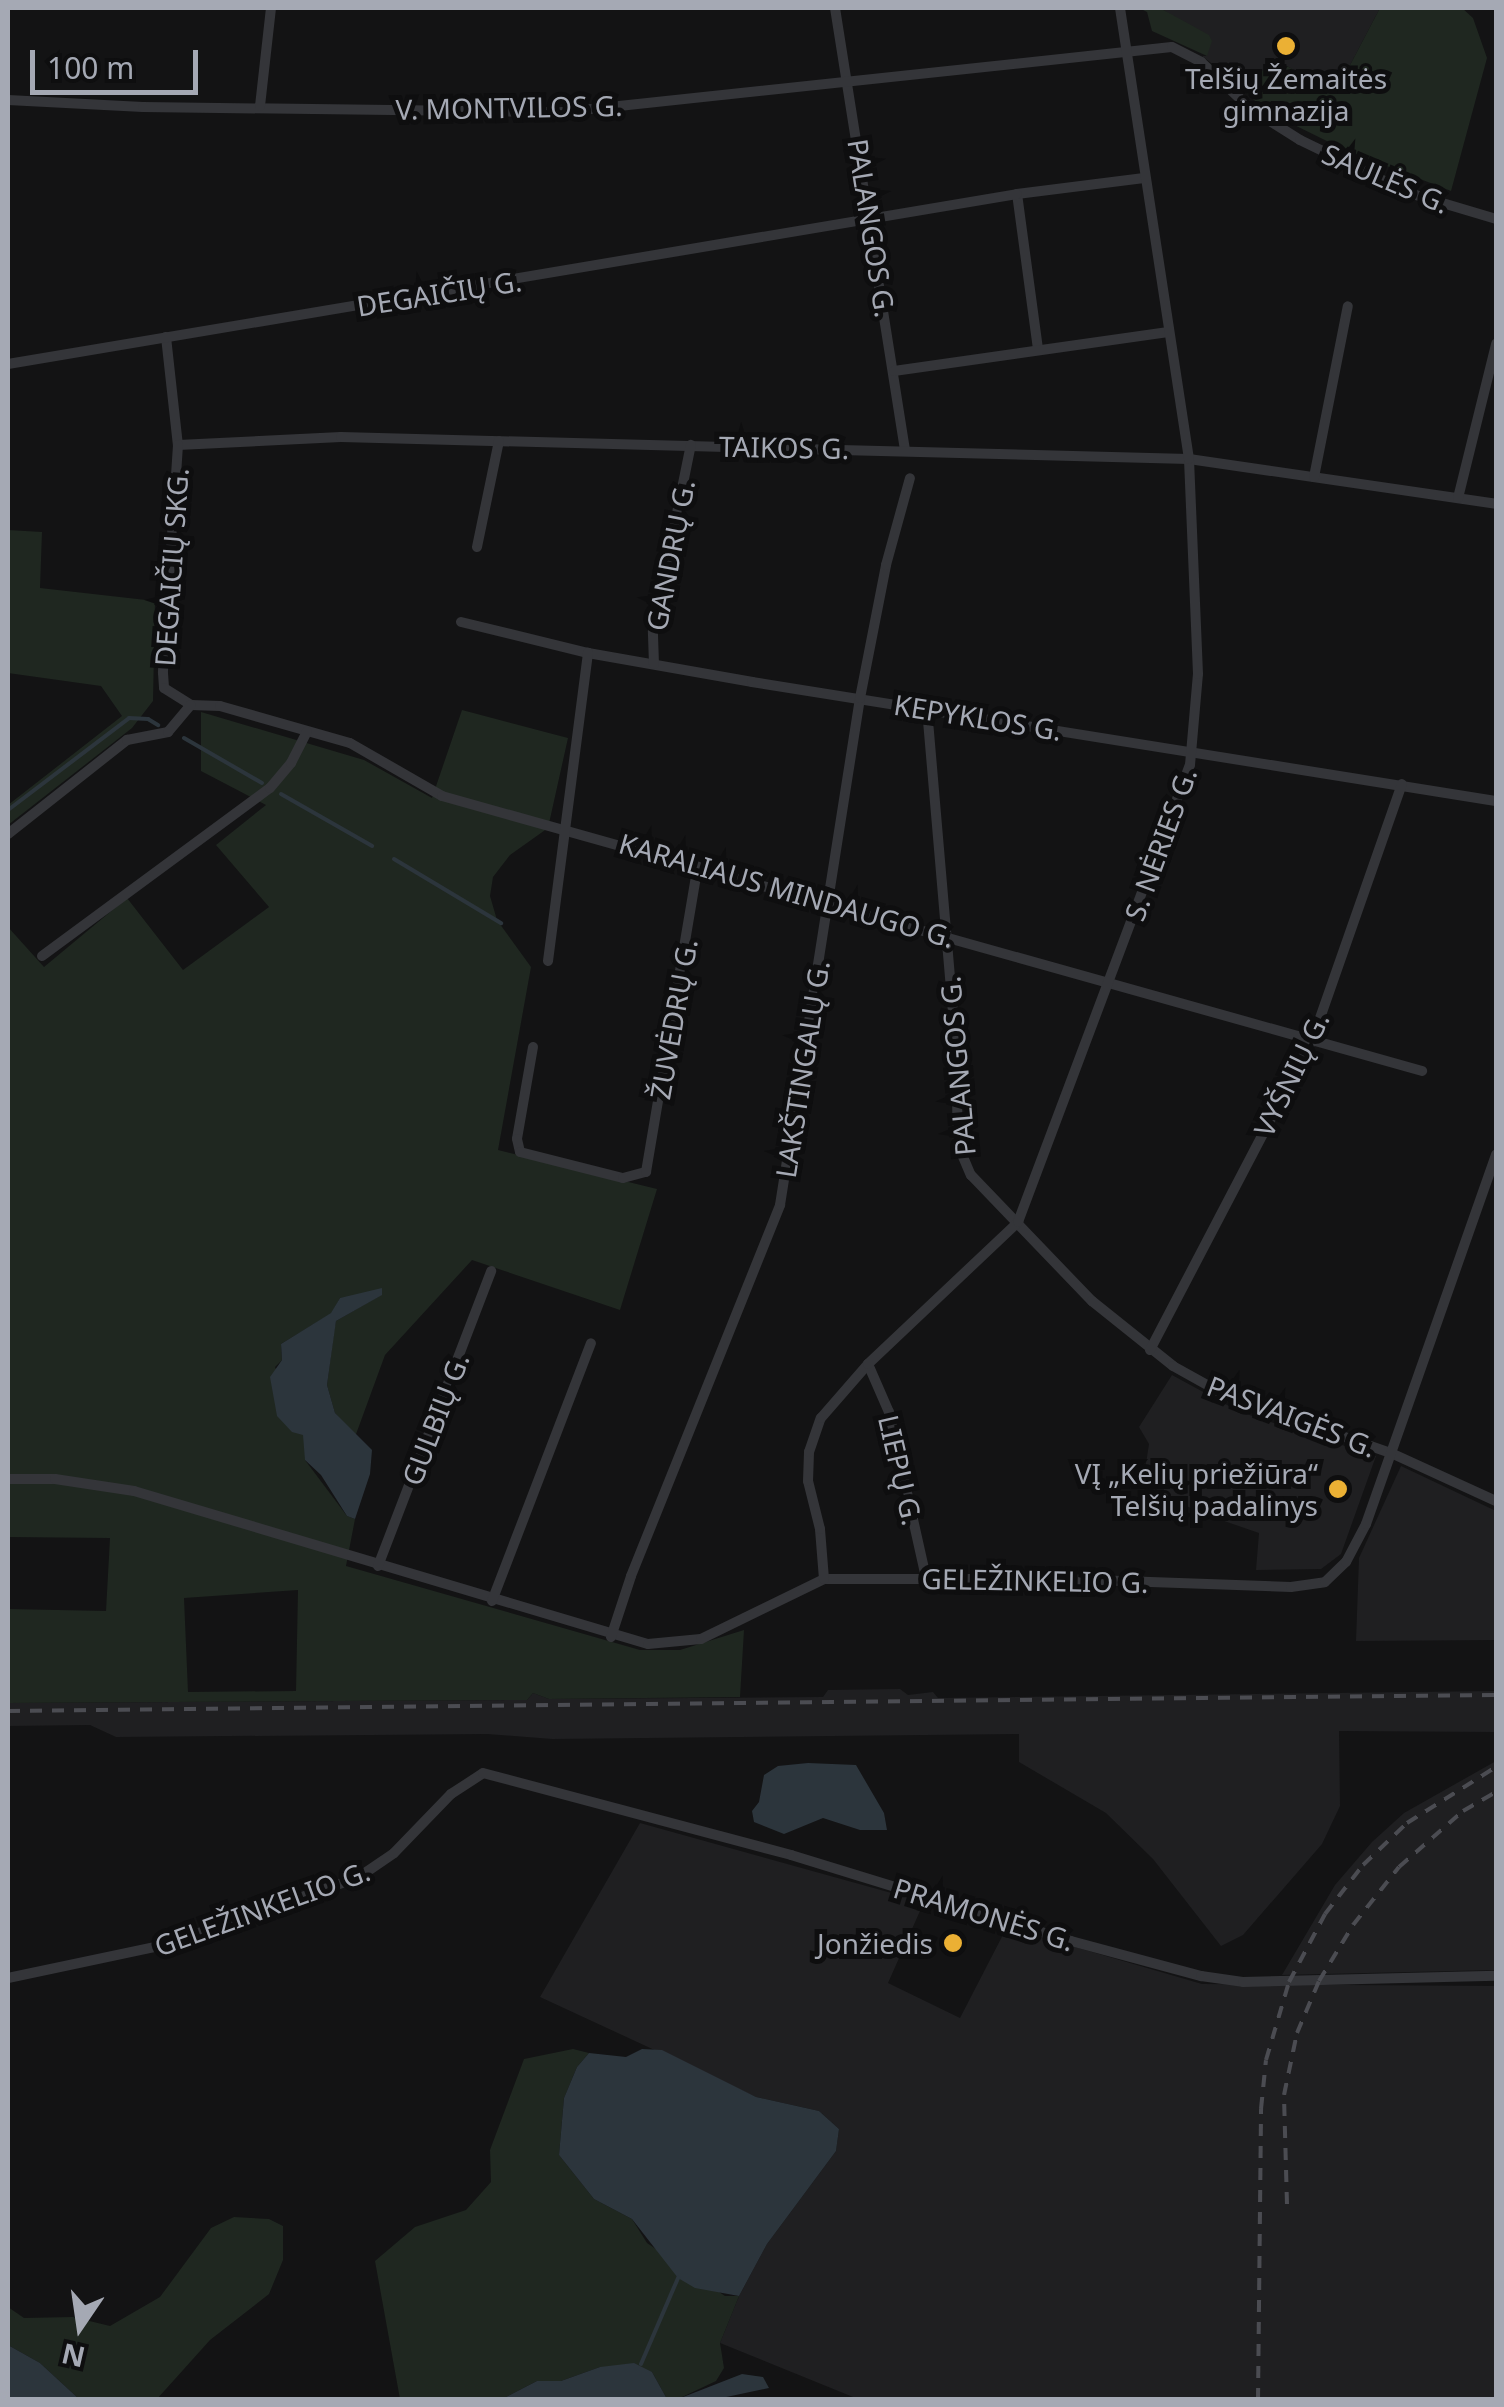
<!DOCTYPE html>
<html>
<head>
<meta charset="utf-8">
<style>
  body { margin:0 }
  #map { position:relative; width:1504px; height:2407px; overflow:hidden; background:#131314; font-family:"Noto Sans",sans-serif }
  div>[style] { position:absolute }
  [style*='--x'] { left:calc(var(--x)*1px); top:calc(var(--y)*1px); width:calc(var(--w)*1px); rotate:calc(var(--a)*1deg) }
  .built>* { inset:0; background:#1f1f21 }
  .green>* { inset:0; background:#1f2720 }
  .water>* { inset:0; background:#2c353c }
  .stream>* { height:4px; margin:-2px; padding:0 2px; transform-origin:2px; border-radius:2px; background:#2c353c }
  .street>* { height:10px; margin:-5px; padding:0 5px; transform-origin:5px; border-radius:5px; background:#343539 }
  .rail>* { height:4px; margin-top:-2px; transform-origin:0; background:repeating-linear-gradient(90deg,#4b4c52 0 12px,transparent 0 22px) }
  .dots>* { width:28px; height:28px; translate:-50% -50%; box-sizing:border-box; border:5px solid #0e0e0f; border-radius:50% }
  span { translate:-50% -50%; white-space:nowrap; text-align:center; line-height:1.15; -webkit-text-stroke:10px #0e0e0f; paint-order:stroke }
  .poi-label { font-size:28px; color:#a5a9b4 }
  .right { translate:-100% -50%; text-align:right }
  .street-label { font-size:28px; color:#a5a9b4 }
  .frame { position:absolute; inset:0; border:10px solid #a5a9b4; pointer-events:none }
  .north { position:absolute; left:30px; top:2277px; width:100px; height:100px; -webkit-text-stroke:8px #0e0e0f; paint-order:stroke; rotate:193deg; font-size:28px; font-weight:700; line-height:40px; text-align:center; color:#a5a9b4 }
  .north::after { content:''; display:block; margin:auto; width:35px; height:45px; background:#a5a9b4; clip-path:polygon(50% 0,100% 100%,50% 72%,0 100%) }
  .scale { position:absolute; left:30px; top:50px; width:168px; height:45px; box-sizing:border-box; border:5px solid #a5a9b4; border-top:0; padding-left:12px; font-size:30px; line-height:35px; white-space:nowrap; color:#a5a9b4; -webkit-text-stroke:8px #0e0e0f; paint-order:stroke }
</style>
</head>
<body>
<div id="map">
  <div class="built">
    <i style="clip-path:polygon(1160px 8px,1380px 8px,1348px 69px,1330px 75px,1324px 86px,1281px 63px,1256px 84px,1231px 69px,1228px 76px,1202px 56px,1207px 56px,1178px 19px)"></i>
    <i style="clip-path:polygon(1172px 1375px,1240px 1412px,1376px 1456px,1341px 1554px,1321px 1569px,1256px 1570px,1259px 1533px,1198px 1512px,1157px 1490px,1145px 1470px,1149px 1444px,1139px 1427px)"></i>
    <i style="clip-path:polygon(1401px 1466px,1496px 1511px,1496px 1640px,1356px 1641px,1359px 1558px)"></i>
    <i style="clip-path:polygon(900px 1689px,908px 1695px,933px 1692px,938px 1698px,1496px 1691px,1496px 1732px,1339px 1731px,1340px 1806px,1322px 1844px,1243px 1935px,1221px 1946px,1153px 1859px,1106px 1813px,1019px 1762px,1019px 1734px,552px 1739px,487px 1734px,116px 1737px,90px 1725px,8px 1726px,8px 1703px,527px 1700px,533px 1693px,549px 1699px,823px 1697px,828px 1690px)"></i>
    <i style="clip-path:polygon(1496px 1761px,1496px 1970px,1282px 1975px,1335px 1885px,1372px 1842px,1404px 1813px)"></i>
    <i style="clip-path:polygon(640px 1823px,924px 1902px,888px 1983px,960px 2018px,1007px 1927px,1202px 1984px,1496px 1986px,1496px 2399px,858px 2399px,720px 2343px,739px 2296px,767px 2244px,836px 2151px,839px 2129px,819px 2111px,756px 2097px,540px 1997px)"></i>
  </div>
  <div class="green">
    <i style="clip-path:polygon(1139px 8px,1160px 8px,1209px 35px,1212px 41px,1207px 56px,1152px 31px,1147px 12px)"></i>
    <i style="clip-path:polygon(1380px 8px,1462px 8px,1473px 18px,1487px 58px,1451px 191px,1343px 149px,1266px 111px,1228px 76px,1231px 68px,1256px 83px,1262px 71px,1281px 63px,1324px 86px,1330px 75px,1348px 69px)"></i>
    <i style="clip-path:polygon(8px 530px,42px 532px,40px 588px,155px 601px,153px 701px,132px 728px,8px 825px,8px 805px,122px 716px,101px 686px,8px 673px)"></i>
    <i style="clip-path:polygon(evenodd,462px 710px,568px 738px,548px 828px,510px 855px,493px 877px,490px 896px,497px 920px,531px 967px,498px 1150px,657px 1189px,620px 1310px,472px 1260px,385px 1355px,355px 1437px,335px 1413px,327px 1385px,334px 1332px,336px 1321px,381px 1295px,340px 1298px,332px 1313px,281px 1344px,282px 1360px,275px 1367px,307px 1441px,305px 1460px,347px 1516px,355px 1519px,346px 1566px,640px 1650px,680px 1650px,744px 1630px,740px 1697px,549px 1699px,533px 1693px,527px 1700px,8px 1703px,8px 1609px,106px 1611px,110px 1538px,8px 1537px,8px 927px,44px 967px,127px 898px,183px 970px,269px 907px,216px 845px,266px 805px,201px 771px,201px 712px,364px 760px,432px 798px,462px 710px,298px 1590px,296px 1691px,188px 1692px,184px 1598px,298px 1590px)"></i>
    <i style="clip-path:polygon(573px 2049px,589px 2053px,577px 2067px,564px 2098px,559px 2155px,594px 2199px,632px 2219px,647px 2243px,725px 2296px,739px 2296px,720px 2343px,724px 2368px,716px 2381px,678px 2399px,667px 2399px,652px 2372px,600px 2367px,561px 2381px,537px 2381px,502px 2399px,400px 2399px,375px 2261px,415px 2227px,466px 2210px,491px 2182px,490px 2150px,524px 2059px)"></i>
    <i style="clip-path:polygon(234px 2217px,269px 2219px,283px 2226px,283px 2260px,269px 2294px,210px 2340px,157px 2399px,79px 2399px,40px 2363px,8px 2345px,8px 2307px,24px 2318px,73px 2317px,110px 2326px,160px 2297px,211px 2228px)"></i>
  </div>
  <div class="water">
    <i style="clip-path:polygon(382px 1288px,382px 1295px,336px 1321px,327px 1385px,335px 1413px,372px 1450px,370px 1474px,355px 1519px,347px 1516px,321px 1475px,305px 1460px,303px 1435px,292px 1432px,277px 1416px,270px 1377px,282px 1360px,281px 1344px,331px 1313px,340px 1298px)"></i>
    <i style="clip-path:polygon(808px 1763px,856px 1765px,884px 1813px,887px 1830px,860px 1830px,823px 1818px,784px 1834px,754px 1822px,752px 1811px,759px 1802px,764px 1775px,778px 1766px)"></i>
    <i style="clip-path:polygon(642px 2049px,662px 2050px,756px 2097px,819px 2111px,839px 2129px,836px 2151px,767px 2244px,739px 2296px,695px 2288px,678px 2278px,632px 2219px,594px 2199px,559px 2155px,564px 2098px,577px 2067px,589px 2053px,626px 2057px)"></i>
    <i style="clip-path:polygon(8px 2345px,40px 2363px,79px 2399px,8px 2399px)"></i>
    <i style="clip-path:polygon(634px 2363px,652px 2372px,667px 2399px,502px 2399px,537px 2381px,561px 2381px,600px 2367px)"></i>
    <i style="clip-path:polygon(742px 2374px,763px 2377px,769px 2388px,717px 2399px,678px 2399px)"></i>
  </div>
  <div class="stream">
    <i style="--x:184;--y:738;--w:90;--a:30"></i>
    <i style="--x:281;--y:794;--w:105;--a:29.7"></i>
    <i style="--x:8;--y:810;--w:152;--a:-37.2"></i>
    <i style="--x:129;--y:718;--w:19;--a:3"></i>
    <i style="--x:148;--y:719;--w:12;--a:31"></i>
    <i style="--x:394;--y:859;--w:125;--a:30.9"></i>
    <i style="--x:641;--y:2364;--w:94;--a:-66.7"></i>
  </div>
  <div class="street">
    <i style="--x:835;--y:8;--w:447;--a:81"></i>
    <i style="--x:8;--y:100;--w:135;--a:3"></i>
    <i style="--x:143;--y:107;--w:420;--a:0.7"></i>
    <i style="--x:563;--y:112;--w:612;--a:-6.09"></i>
    <i style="--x:1172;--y:47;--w:33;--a:27"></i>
    <i style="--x:1201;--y:62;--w:69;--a:43.2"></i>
    <i style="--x:1251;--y:109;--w:58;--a:32.3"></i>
    <i style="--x:1300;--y:140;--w:121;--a:25.9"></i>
    <i style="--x:1409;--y:193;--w:91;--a:16.6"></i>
    <i style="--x:260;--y:106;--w:99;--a:-83.6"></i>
    <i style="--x:166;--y:337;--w:109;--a:83.7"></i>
    <i style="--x:178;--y:445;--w:163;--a:-2.8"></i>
    <i style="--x:341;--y:437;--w:848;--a:1.49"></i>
    <i style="--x:1189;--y:459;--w:310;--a:8.3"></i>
    <i style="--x:1038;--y:349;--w:156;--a:-97.7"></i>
    <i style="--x:1017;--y:194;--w:128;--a:-7.2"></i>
    <i style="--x:8;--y:364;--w:1023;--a:-9.56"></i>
    <i style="--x:894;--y:371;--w:277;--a:-8.1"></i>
    <i style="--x:178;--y:445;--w:228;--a:93.8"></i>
    <i style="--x:163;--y:673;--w:15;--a:86"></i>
    <i style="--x:164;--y:688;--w:32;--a:32"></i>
    <i style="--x:191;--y:705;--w:29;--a:2"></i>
    <i style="--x:220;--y:706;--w:135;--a:15.9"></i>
    <i style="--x:350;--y:743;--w:106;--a:29.9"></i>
    <i style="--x:442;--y:796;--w:1018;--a:15.67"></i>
    <i style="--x:1314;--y:477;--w:174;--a:-78.8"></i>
    <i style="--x:1458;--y:498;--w:159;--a:-76.1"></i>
    <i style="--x:477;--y:547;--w:108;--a:-78.3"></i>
    <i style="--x:461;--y:622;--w:131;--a:13.7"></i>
    <i style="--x:588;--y:653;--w:167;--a:10"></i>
    <i style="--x:752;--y:682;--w:753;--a:9.09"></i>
    <i style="--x:654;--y:664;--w:33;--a:-92"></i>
    <i style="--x:653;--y:631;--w:190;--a:-78.5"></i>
    <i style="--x:927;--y:709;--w:342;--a:85.1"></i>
    <i style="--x:956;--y:1050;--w:95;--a:88.8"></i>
    <i style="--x:958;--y:1145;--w:33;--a:67"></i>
    <i style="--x:971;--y:1175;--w:175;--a:46.2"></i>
    <i style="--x:1092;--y:1301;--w:104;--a:38.7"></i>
    <i style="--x:1173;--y:1366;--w:62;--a:29.1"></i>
    <i style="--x:1227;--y:1396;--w:174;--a:19.2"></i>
    <i style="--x:1391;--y:1453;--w:115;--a:24.6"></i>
    <i style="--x:8;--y:834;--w:152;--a:-38.3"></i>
    <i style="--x:127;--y:740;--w:42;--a:-11"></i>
    <i style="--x:168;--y:732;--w:35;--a:-50"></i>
    <i style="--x:42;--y:956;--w:283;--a:-36.4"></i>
    <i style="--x:270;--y:788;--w:33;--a:-50"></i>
    <i style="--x:291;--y:763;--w:35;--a:-63"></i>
    <i style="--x:548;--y:961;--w:311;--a:-82.6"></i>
    <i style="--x:533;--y:1047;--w:93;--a:99.9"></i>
    <i style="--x:517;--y:1139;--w:13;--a:77"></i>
    <i style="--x:520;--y:1152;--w:106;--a:14.2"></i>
    <i style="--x:623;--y:1178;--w:24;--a:-15"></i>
    <i style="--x:646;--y:1172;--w:310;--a:-80.4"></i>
    <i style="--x:1150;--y:1350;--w:352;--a:-62.4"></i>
    <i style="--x:1313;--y:1038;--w:269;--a:-70.7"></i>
    <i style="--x:868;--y:1364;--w:52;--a:66.4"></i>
    <i style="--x:889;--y:1412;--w:170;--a:77.4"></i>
    <i style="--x:8;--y:1479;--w:47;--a:0"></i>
    <i style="--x:55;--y:1479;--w:80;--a:8.6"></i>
    <i style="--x:134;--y:1491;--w:536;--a:16.58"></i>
    <i style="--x:648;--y:1644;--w:53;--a:-5.4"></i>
    <i style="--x:701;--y:1639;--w:137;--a:-26"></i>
    <i style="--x:824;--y:1579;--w:241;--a:0"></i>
    <i style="--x:1065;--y:1579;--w:226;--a:2"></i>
    <i style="--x:1291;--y:1587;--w:34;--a:-8"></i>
    <i style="--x:1325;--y:1582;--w:29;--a:-44"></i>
    <i style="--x:1346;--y:1562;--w:43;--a:-62.2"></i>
    <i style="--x:1366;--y:1524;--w:392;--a:-70.6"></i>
    <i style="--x:378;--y:1566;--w:316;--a:-69"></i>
    <i style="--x:824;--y:1579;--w:50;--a:-94.6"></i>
    <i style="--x:820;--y:1529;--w:49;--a:-104"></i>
    <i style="--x:808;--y:1481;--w:29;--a:-88"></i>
    <i style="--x:809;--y:1452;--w:36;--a:-71"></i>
    <i style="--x:821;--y:1418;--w:72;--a:-49"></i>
    <i style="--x:868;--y:1364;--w:207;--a:-43.4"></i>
    <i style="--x:1018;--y:1222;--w:488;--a:-69.4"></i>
    <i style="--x:1190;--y:765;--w:91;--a:-85"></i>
    <i style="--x:1198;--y:674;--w:215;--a:-92.4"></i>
    <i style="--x:1189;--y:459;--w:456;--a:-98.7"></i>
    <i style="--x:492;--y:1601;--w:276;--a:-69"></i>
    <i style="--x:611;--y:1637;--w:64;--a:-71.8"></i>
    <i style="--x:631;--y:1576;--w:400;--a:-68.1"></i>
    <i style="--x:780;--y:1205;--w:513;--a:-81.03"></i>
    <i style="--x:860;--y:698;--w:136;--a:-78.9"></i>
    <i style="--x:886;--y:565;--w:90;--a:-74.6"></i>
    <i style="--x:8;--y:1978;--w:159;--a:-11.9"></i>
    <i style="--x:164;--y:1945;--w:207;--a:-19.2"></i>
    <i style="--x:359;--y:1877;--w:42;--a:-34.4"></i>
    <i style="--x:394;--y:1853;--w:82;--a:-46"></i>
    <i style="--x:451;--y:1794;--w:38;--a:-33"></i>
    <i style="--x:483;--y:1773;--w:319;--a:14.9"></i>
    <i style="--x:791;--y:1855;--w:293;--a:17.1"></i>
    <i style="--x:1071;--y:1941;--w:135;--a:15.1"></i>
    <i style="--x:1201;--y:1976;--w:42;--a:8.1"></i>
    <i style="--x:1243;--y:1982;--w:253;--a:-1.4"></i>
  </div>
  <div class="rail">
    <i style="--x:8;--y:1711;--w:1488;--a:-0.62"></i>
    <i style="--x:1287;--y:2204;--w:109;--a:-91.6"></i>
    <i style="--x:1284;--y:2095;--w:63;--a:-78.2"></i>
    <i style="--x:1297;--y:2033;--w:56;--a:-67.1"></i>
    <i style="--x:1319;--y:1981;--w:66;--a:-58.7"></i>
    <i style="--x:1353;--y:1925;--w:74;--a:-51.6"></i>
    <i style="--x:1399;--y:1867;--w:85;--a:-41.2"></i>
    <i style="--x:1463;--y:1811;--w:38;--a:-30"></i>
    <i style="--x:1258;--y:2400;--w:291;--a:-89.4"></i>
    <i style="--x:1261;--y:2109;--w:49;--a:-84.2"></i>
    <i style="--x:1266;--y:2060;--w:81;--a:-73.6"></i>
    <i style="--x:1289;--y:1982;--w:77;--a:-62.1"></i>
    <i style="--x:1325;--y:1914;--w:62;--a:-52.2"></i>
    <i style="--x:1363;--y:1865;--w:61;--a:-43.7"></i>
    <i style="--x:1407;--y:1823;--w:105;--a:-32.2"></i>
  </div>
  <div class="dots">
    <i style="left:1286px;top:46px;background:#ebb034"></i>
    <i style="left:1338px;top:1489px;background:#ebb034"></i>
    <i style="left:953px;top:1943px;background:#ebb034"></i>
  </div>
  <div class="poi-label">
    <span style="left:1286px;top:94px">Telšių Žemaitės<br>gimnazija</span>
    <span class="right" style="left:1318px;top:1489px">VĮ „Kelių priežiūra“<br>Telšių padalinys</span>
    <span class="right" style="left:933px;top:1943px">Jonžiedis</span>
  </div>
  <div class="street-label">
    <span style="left:509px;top:107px;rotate:-1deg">V. MONTVILOS G.</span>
    <span style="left:1386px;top:178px;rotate:23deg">SAULĖS G.</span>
    <span style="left:872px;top:228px;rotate:81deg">PALANGOS G.</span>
    <span style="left:439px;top:293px;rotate:-9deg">DEGAIČIŲ G.</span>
    <span style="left:784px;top:447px;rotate:1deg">TAIKOS G.</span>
    <span style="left:670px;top:555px;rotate:-79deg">GANDRŲ G.</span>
    <span style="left:171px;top:567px;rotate:-86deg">DEGAIČIŲ SKG.</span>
    <span style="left:978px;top:717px;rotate:9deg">KEPYKLOS G.</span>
    <span style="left:1160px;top:844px;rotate:-70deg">S. NĖRIES G.</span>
    <span style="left:787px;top:890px;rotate:16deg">KARALIAUS MINDAUGO G.</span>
    <span style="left:673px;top:1019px;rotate:-80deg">ŽUVĖDRŲ G.</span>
    <span style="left:957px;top:1066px;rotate:-95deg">PALANGOS G.</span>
    <span style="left:802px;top:1069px;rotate:-81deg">LAKŠTINGALŲ G.</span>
    <span style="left:1291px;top:1074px;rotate:-64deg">VYŠNIŲ G.</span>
    <span style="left:1292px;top:1416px;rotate:21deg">PASVAIGĖS G.</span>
    <span style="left:435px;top:1419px;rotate:-69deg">GULBIŲ G.</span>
    <span style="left:901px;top:1470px;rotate:77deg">LIEPŲ G.</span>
    <span style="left:1035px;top:1580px;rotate:1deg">GELEŽINKELIO G.</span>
    <span style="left:262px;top:1908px;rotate:-20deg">GELEŽINKELIO G.</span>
    <span style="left:984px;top:1914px;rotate:17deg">PRAMONĖS G.</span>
  </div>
  <div class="frame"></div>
  <div class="north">N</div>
  <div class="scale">100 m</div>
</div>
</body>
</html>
